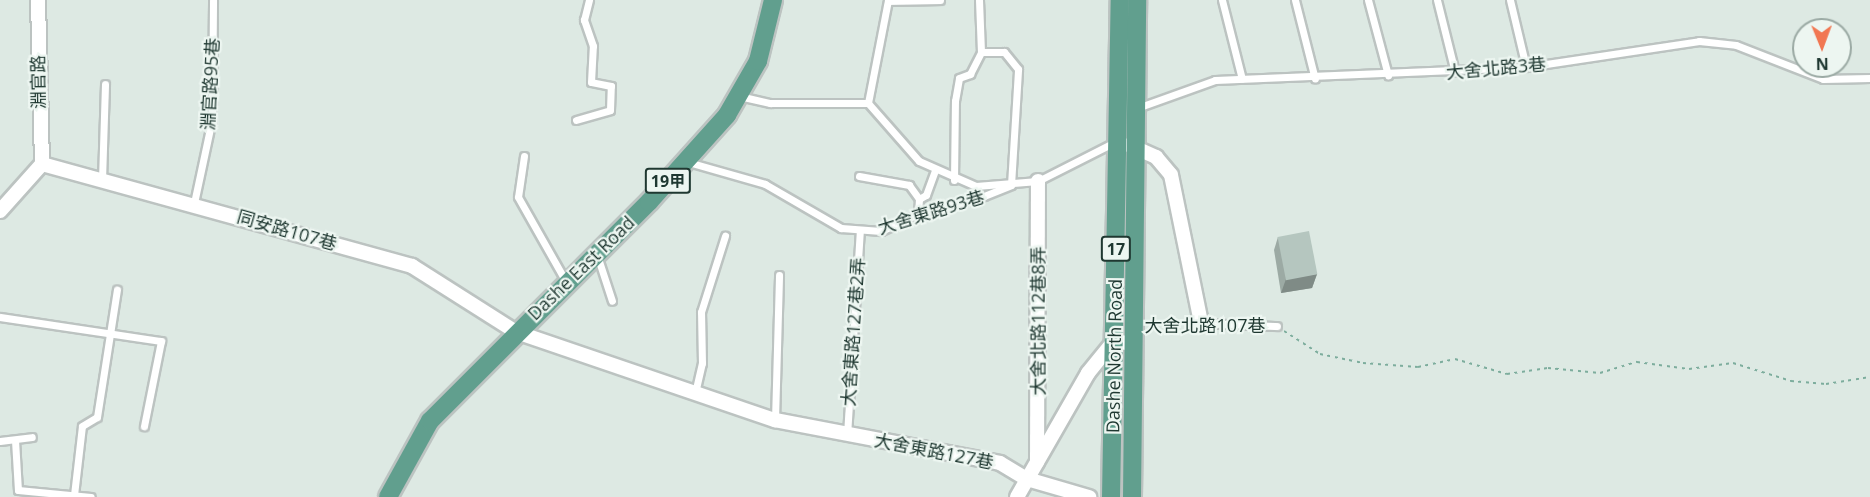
<!DOCTYPE html>
<html>
<head>
<meta charset="utf-8">
<style>
  body { margin:0 }
  #map { position:relative; width:1870px; height:497px; overflow:hidden; background:#dde9e3; font-family:"Open Sans","Noto Sans TC",sans-serif }
  div>[style] { position:absolute }
  [style*='--x'] { left:calc(var(--x)*1px); top:calc(var(--y)*1px); width:calc(var(--w)*1px); rotate:calc(var(--a)*1deg) }
  .path>* { height:2px; margin-top:-1px; transform-origin:0; background:repeating-linear-gradient(90deg,#7dad9d 0 3px,transparent 0 7.5px) }
  .roads { filter:drop-shadow(2px 0 #bcc3c1) drop-shadow(-2px 0 #bcc3c1) drop-shadow(0 2px #bcc3c1) drop-shadow(0 -2px #bcc3c1) }
  .lane>* { height:7px; margin:-3.5px; padding:0 3.5px; transform-origin:3.5px; border-radius:3.5px; background:#fff }
  .street>* { height:14px; margin:-7px; padding:0 7px; transform-origin:7px; border-radius:7px; background:#fff }
  .primary>* { height:18px; margin:-9px; padding:0 9px; transform-origin:9px; border-radius:9px; background:#619f8e }
  .wall>* { inset:0; background:#9caaa4 }
  .shaded-wall>* { inset:0; background:#7f8b86 }
  .building>* { inset:0; background:#b5c6bf; transform-origin:0 0 }
  span { translate:-50% -50%; white-space:nowrap; text-align:center; line-height:1.15; -webkit-text-stroke:4.5px #edf6f1; paint-order:stroke }
  .shield-label span { padding:2px 4px; background:#edf6f1; border:2px solid; border-radius:4px; -webkit-text-stroke-width:0 }
  .shield-label { font-size:16px; color:#1f3831; font-weight:700 }
  .street-label { font-size:18px; color:#1f3831 }
  .north { position:absolute; left:1792px; top:18px; width:60px; height:60px; box-sizing:border-box; background:#edf6f1; border:2px solid #9baaa4; border-radius:50%; rotate:179deg; font-size:16px; font-weight:700; line-height:24px; text-align:center; color:#1f3831 }
  .north::after { content:''; display:block; margin:auto; width:21px; height:27px; background:#f17752; clip-path:polygon(50% 0,100% 100%,50% 72%,0 100%) }
</style>
</head>
<body>
<div id="map">
  <div class="path">
    <i style="--x:1150;--y:324;--w:37;--a:-2"></i>
    <i style="--x:1284;--y:331;--w:43;--a:32.6"></i>
    <i style="--x:1320;--y:354;--w:44;--a:11.8"></i>
    <i style="--x:1363;--y:363;--w:55;--a:4.2"></i>
    <i style="--x:1418;--y:367;--w:38;--a:-12"></i>
    <i style="--x:1455;--y:359;--w:54;--a:16.1"></i>
    <i style="--x:1507;--y:374;--w:41;--a:-8.3"></i>
    <i style="--x:1548;--y:368;--w:52;--a:5.5"></i>
    <i style="--x:1600;--y:373;--w:39;--a:-17"></i>
    <i style="--x:1637;--y:362;--w:52;--a:7.7"></i>
    <i style="--x:1689;--y:369;--w:44;--a:-7.8"></i>
    <i style="--x:1733;--y:363;--w:61;--a:17.2"></i>
    <i style="--x:1791;--y:381;--w:35;--a:5"></i>
    <i style="--x:1826;--y:384;--w:45;--a:-9"></i>
  </div>
  <div class="roads">
    <div class="lane">
      <i style="--x:1222;--y:0;--w:81;--a:75.8"></i>
      <i style="--x:1295;--y:0;--w:81;--a:75.8"></i>
      <i style="--x:1368;--y:0;--w:78;--a:75.1"></i>
      <i style="--x:1437;--y:0;--w:74;--a:76"></i>
      <i style="--x:1510;--y:0;--w:69;--a:76.6"></i>
      <i style="--x:888;--y:1;--w:52;--a:-1.1"></i>
      <i style="--x:739;--y:96;--w:32;--a:13"></i>
      <i style="--x:770;--y:103;--w:98;--a:0"></i>
      <i style="--x:868;--y:103;--w:77;--a:48.7"></i>
      <i style="--x:919;--y:161;--w:62;--a:23.7"></i>
      <i style="--x:976;--y:186;--w:62;--a:-4.6"></i>
      <i style="--x:1038;--y:181;--w:86;--a:-26.9"></i>
      <i style="--x:868;--y:103;--w:105;--a:-79"></i>
      <i style="--x:1137;--y:108;--w:83;--a:-19.7"></i>
      <i style="--x:1215;--y:80;--w:311;--a:-2.4"></i>
      <i style="--x:1526;--y:67;--w:175;--a:-8.5"></i>
      <i style="--x:1699;--y:41;--w:37;--a:6"></i>
      <i style="--x:1736;--y:45;--w:93;--a:21.3"></i>
      <i style="--x:1823;--y:79;--w:47;--a:-1.2"></i>
      <i style="--x:576;--y:120;--w:35;--a:-16"></i>
      <i style="--x:610;--y:110;--w:24;--a:-88"></i>
      <i style="--x:611;--y:86;--w:20;--a:-169"></i>
      <i style="--x:591;--y:82;--w:36;--a:-87"></i>
      <i style="--x:593;--y:46;--w:28;--a:-109"></i>
      <i style="--x:584;--y:20;--w:21;--a:-76"></i>
      <i style="--x:524;--y:156;--w:41;--a:98.3"></i>
      <i style="--x:518;--y:197;--w:98;--a:60.5"></i>
      <i style="--x:688;--y:162;--w:80;--a:15.9"></i>
      <i style="--x:765;--y:184;--w:88;--a:30.1"></i>
      <i style="--x:841;--y:228;--w:40;--a:4.3"></i>
      <i style="--x:881;--y:231;--w:41;--a:-24.7"></i>
      <i style="--x:918;--y:214;--w:68;--a:-15.3"></i>
      <i style="--x:984;--y:196;--w:29;--a:-22"></i>
      <i style="--x:1011;--y:185;--w:116;--a:-86.5"></i>
      <i style="--x:1018;--y:69;--w:22;--a:-129"></i>
      <i style="--x:1004;--y:52;--w:23;--a:180"></i>
      <i style="--x:859;--y:176;--w:51;--a:10.2"></i>
      <i style="--x:909;--y:185;--w:17;--a:54"></i>
      <i style="--x:919;--y:199;--w:15;--a:94"></i>
      <i style="--x:102;--y:180;--w:96;--a:-88.2"></i>
      <i style="--x:954;--y:180;--w:79;--a:-89.3"></i>
      <i style="--x:955;--y:101;--w:23;--a:-80"></i>
      <i style="--x:959;--y:78;--w:12;--a:-20"></i>
      <i style="--x:970;--y:74;--w:25;--a:-63"></i>
      <i style="--x:981;--y:52;--w:52;--a:-92.2"></i>
      <i style="--x:919;--y:199;--w:8;--a:-30"></i>
      <i style="--x:926;--y:195;--w:27;--a:-70"></i>
      <i style="--x:194;--y:203;--w:86;--a:-77.9"></i>
      <i style="--x:212;--y:119;--w:119;--a:-89.5"></i>
      <i style="--x:597;--y:255;--w:48;--a:71.9"></i>
      <i style="--x:0;--y:317;--w:163;--a:8.5"></i>
      <i style="--x:161;--y:341;--w:87;--a:101.3"></i>
      <i style="--x:1201;--y:323;--w:76;--a:2.3"></i>
      <i style="--x:695;--y:393;--w:31;--a:-77"></i>
      <i style="--x:702;--y:363;--w:51;--a:-91.1"></i>
      <i style="--x:701;--y:312;--w:80;--a:-72.5"></i>
      <i style="--x:775;--y:420;--w:145;--a:-88.4"></i>
      <i style="--x:847;--y:435;--w:205;--a:-86.4"></i>
      <i style="--x:15;--y:440;--w:50;--a:86.6"></i>
      <i style="--x:18;--y:490;--w:73;--a:5.5"></i>
      <i style="--x:0;--y:441;--w:32;--a:-7"></i>
      <i style="--x:74;--y:495;--w:69;--a:-83.4"></i>
      <i style="--x:82;--y:426;--w:17;--a:-31"></i>
      <i style="--x:97;--y:417;--w:129;--a:-81.1"></i>
    </div>
    <div class="street">
      <i style="--x:38;--y:0;--w:164;--a:88.6"></i>
      <i style="--x:1129;--y:145;--w:30;--a:24"></i>
      <i style="--x:1156;--y:157;--w:23;--a:50"></i>
      <i style="--x:1171;--y:175;--w:151;--a:78.5"></i>
      <i style="--x:42;--y:164;--w:384;--a:15.4"></i>
      <i style="--x:412;--y:266;--w:123;--a:32.4"></i>
      <i style="--x:516;--y:332;--w:274;--a:18.8"></i>
      <i style="--x:775;--y:420;--w:229;--a:10.8"></i>
      <i style="--x:1000;--y:463;--w:31;--a:31"></i>
      <i style="--x:1027;--y:479;--w:65;--a:16.2"></i>
      <i style="--x:0;--y:211;--w:63;--a:-48.2"></i>
      <i style="--x:1037;--y:462;--w:281;--a:-89.8"></i>
      <i style="--x:1017;--y:497;--w:143;--a:-60.2"></i>
      <i style="--x:1088;--y:373;--w:41;--a:-50.9"></i>
      <i style="--x:1114;--y:341;--w:19;--a:9"></i>
    </div>
    <div class="primary">
      <i style="--x:388;--y:497;--w:87;--a:-61.1"></i>
      <i style="--x:430;--y:421;--w:310;--a:-45"></i>
      <i style="--x:649;--y:202;--w:117;--a:-48.1"></i>
      <i style="--x:727;--y:115;--w:62;--a:-60.1"></i>
      <i style="--x:758;--y:61;--w:63;--a:-76.2"></i>
      <i style="--x:1111;--y:497;--w:497;--a:-89"></i>
      <i style="--x:1132;--y:497;--w:497;--a:-89.4"></i>
    </div>
  </div>
  <div class="wall">
    <i style="clip-path:polygon(1278px 237px,1317px 274px,1312px 288px,1281px 293px,1274px 250px)"></i>
  </div>
  <div class="shaded-wall">
    <i style="clip-path:polygon(1317px 274px,1312px 288px,1281px 293px,1286px 279px)"></i>
  </div>
  <div class="building">
    <i style="left:1309px;top:231px;width:44px;height:32px;rotate:79deg"></i>
  </div>
  <div class="shield-label">
    <span style="left:668px;top:181px">19甲</span>
    <span style="left:1116px;top:249px">17</span>
  </div>
  <div class="street-label">
    <span style="left:1496px;top:68px;rotate:-5deg">大舍北路3巷</span>
    <span style="left:38px;top:82px;rotate:-91deg">淵官路</span>
    <span style="left:210px;top:84px;rotate:-87deg">淵官路95巷</span>
    <span style="left:931px;top:212px;rotate:-17deg">大舍東路93巷</span>
    <span style="left:287px;top:230px;rotate:16deg">同安路107巷</span>
    <span style="left:581px;top:268px;rotate:-44deg">Dashe East Road</span>
    <span style="left:1038px;top:321px;rotate:-90deg">大舍北路112巷8弄</span>
    <span style="left:1205px;top:325px">大舍北路107巷</span>
    <span style="left:853px;top:332px;rotate:-86deg">大舍東路127巷2弄</span>
    <span style="left:1114px;top:356px;rotate:-89deg">Dashe North Road</span>
    <span style="left:934px;top:451px;rotate:11deg">大舍東路127巷</span>
  </div>
  <div class="north">N</div>
</div>
</body>
</html>
